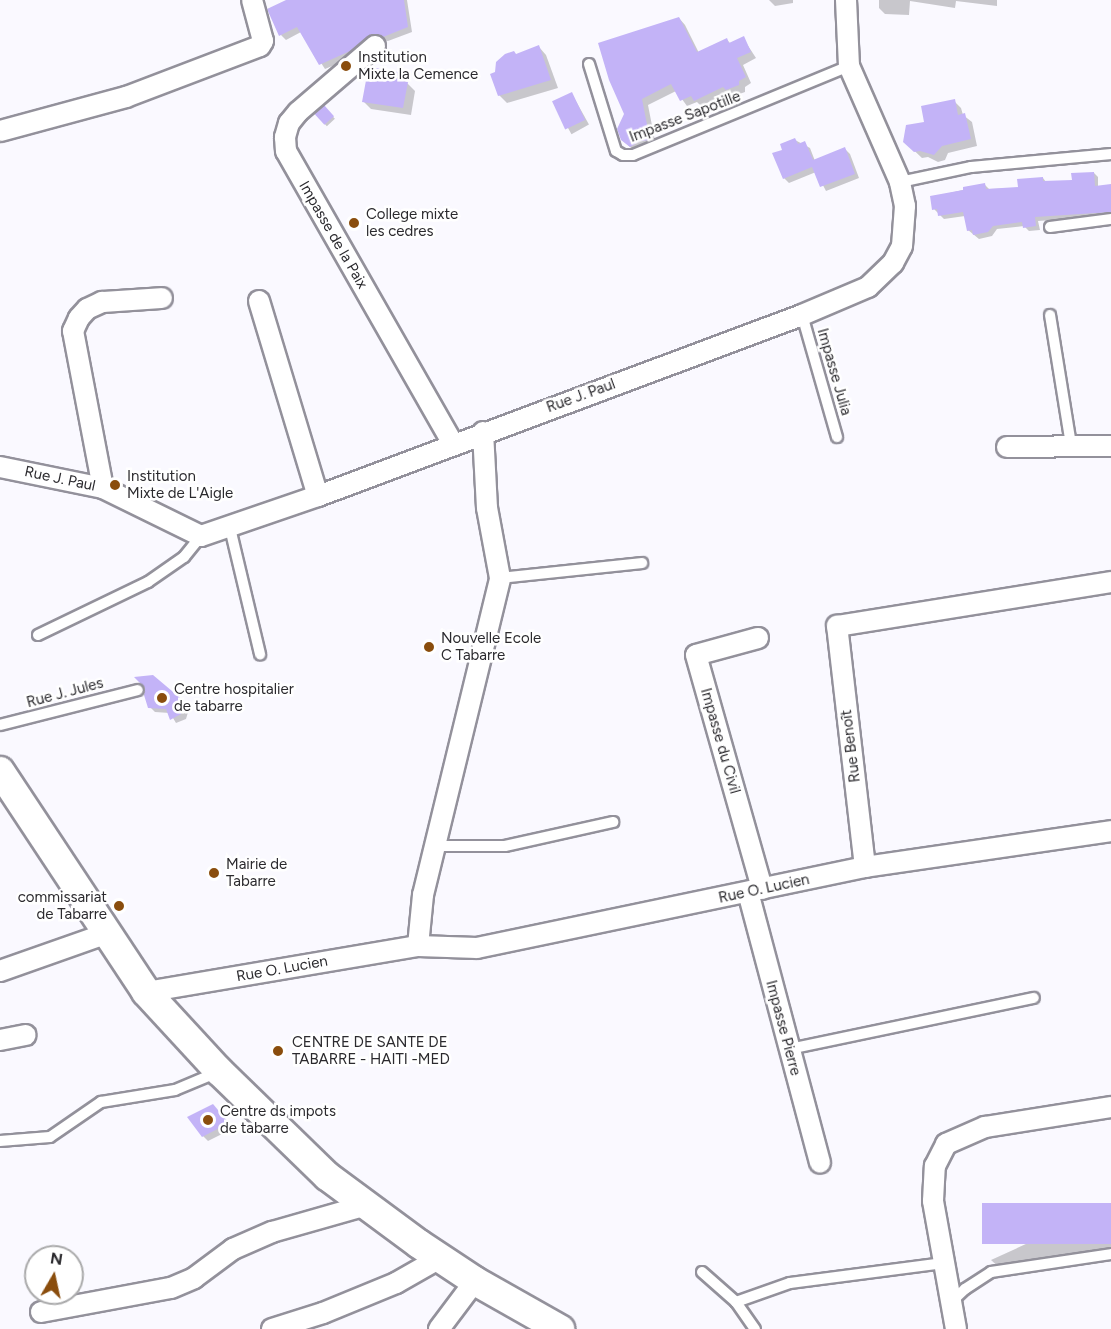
<!DOCTYPE html>
<html>
<head>
<meta charset="utf-8">
<style>
  body { margin:0 }
  #map { position:relative; width:1111px; height:1329px; overflow:hidden; background:#faf9ff; font-family:Figtree,sans-serif }
  div>[style] { position:absolute }
  [style*='--x'] { left:calc(var(--x)*1px); top:calc(var(--y)*1px); width:calc(var(--w)*1px); rotate:calc(var(--a)*1deg) }
  .shadow>* { inset:0; background:#0003; transform-origin:0 0 }
  .building>* { inset:0; background:#c3b3f7; transform-origin:0 0 }
  .roads { filter:drop-shadow(2px 0 #93919b) drop-shadow(-2px 0 #93919b) drop-shadow(0 2px #93919b) drop-shadow(0 -2px #93919b) }
  .service>* { height:10px; margin:-5px; padding:0 5px; transform-origin:5px; border-radius:5px; background:#fff }
  .minor>* { height:20px; margin:-10px; padding:0 10px; transform-origin:10px; border-radius:10px; background:#fff }
  .secondary>* { height:28px; margin:-14px; padding:0 14px; transform-origin:14px; border-radius:14px; background:#fff }
  .dots>* { width:16px; height:16px; translate:-50% -50%; box-sizing:border-box; border:3px solid #fff; border-radius:50% }
  span { translate:-50% -50%; white-space:nowrap; text-align:center; line-height:1.15; -webkit-text-stroke:5px #fff; paint-order:stroke }
  .poi-label { font-size:15px; color:#2b2a2e }
  .left { translate:0 -50%; text-align:left }
  .right { translate:-100% -50%; text-align:right }
  .street-label { font-size:15px; color:#2b2a2e }
  .north { position:absolute; left:24px; top:1245px; width:60px; height:60px; box-sizing:border-box; background:#fff; border:2px solid #aaaaab; border-radius:50%; rotate:9deg; font-size:16px; font-weight:700; line-height:24px; text-align:center; color:#2b2a2e }
  .north::after { content:''; display:block; margin:auto; width:21px; height:27px; background:#8a4d0d; clip-path:polygon(50% 0,100% 100%,50% 72%,0 100%) }
</style>
</head>
<body>
<div id="map">
  <div class="shadow">
    <i style="clip-path:polygon(288px 0,407px 0,412px 32px,388px 41px,378px 39px,356px 56px,325px 69px,301px 32px,286px 40px,281px 35px)"></i>
    <i style="clip-path:polygon(769px 0,793px 0,793px 3px,775px 6px)"></i>
    <i style="clip-path:polygon(879px 0,997px 0,997px 6px,956px 1px,955px 8px,910px 1px,909px 15px,885px 14px,879px 8px)"></i>
    <i style="clip-path:polygon(679px 18px,685px 25px,699px 53px,727px 40px,731px 44px,743px 38px,756px 58px,743px 65px,751px 83px,745px 87px,745px 92px,734px 96px,730px 92px,701px 106px,697px 102px,687px 106px,676px 91px,648px 105px,656px 146px,637px 153px,622px 140px)"></i>
    <i style="clip-path:polygon(539px 47px,546px 55px,558px 88px,507px 103px,499px 95px,496px 74px,517px 55px)"></i>
    <i style="clip-path:polygon(398px 74px,415px 91px,411px 115px,371px 109px,364px 102px)"></i>
    <i style="left:572px;top:94px;width:35px;height:20px;rotate:61deg"></i>
    <i style="clip-path:polygon(954px 101px,961px 108px,963px 115px,972px 122px,977px 146px,948px 153px,945px 160px,938px 162px,928px 157px,922px 158px,904px 141px)"></i>
    <i style="left:324px;top:107px;width:16px;height:11px;rotate:47deg"></i>
    <i style="clip-path:polygon(795px 140px,810px 148px,815px 161px,845px 149px,850px 154px,859px 178px,826px 191px,816px 172px,789px 183px,784px 178px,784px 150px)"></i>
    <i style="clip-path:polygon(1094px 173px,1098px 177px,1098px 187px,1111px 186px,1111px 216px,1038px 221px,1040px 230px,1029px 231px,1024px 226px,997px 229px,992px 236px,979px 239px,968px 230px,965px 216px,944px 219px,934px 209px,932px 197px,985px 185px,989px 189px,1019px 188px,1043px 178px,1046px 182px,1073px 181px)"></i>
    <i style="clip-path:polygon(184px 704px,189px 709px,186px 719px,176px 723px,170px 713px,155px 712px,150px 707px)"></i>
    <i style="clip-path:polygon(218px 1111px,232px 1129px,208px 1141px,203px 1136px)"></i>
    <i style="clip-path:polygon(1111px 1205px,1111px 1255px,1002px 1270px,991px 1260px)"></i>
  </div>
  <div class="building">
    <i style="clip-path:polygon(286px 0,404px 0,408px 27px,383px 37px,372px 34px,350px 51px,319px 65px,297px 27px,279px 36px,267px 9px)"></i>
    <i style="clip-path:polygon(679px 17px,697px 52px,727px 38px,729px 43px,744px 36px,751px 52px,737px 58px,746px 77px,739px 81px,739px 85px,726px 90px,723px 87px,694px 101px,691px 96px,680px 101px,671px 84px,642px 99px,650px 140px,640px 141px,630px 147px,621px 140px,617px 129px,624px 114px,609px 80px,598px 43px)"></i>
    <i style="clip-path:polygon(539px 45px,551px 80px,498px 96px,490px 74px,495px 72px,496px 62px,505px 54px,514px 51px,516px 54px)"></i>
    <i style="clip-path:polygon(378px 68px,398px 72px,397px 80px,408px 82px,403px 108px,362px 102px,367px 75px,371px 69px)"></i>
    <i style="left:572px;top:92px;width:31px;height:22px;rotate:65deg"></i>
    <i style="clip-path:polygon(955px 99px,958px 115px,965px 113px,971px 139px,942px 146px,934px 155px,920px 151px,914px 152px,903px 142px,906px 125px,924px 122px,921px 106px)"></i>
    <i style="left:324px;top:105px;width:15px;height:13px;rotate:48deg"></i>
    <i style="clip-path:polygon(795px 138px,798px 144px,805px 141px,813px 160px,845px 147px,855px 174px,820px 187px,812px 167px,783px 179px,772px 153px,782px 150px,780px 144px)"></i>
    <i style="clip-path:polygon(1094px 172px,1095px 186px,1111px 184px,1111px 212px,1035px 217px,1036px 226px,1023px 228px,1022px 222px,993px 226px,988px 232px,973px 235px,972px 230px,967px 231px,963px 212px,938px 216px,937px 209px,932px 210px,930px 196px,963px 190px,963px 187px,985px 183px,986px 189px,1018px 187px,1017px 179px,1043px 177px,1043px 181px,1072px 180px,1071px 173px)"></i>
    <i style="clip-path:polygon(153px 675px,185px 702px,181px 714px,170px 720px,166px 709px,148px 708px,144px 695px,145px 688px,134px 677px)"></i>
    <i style="clip-path:polygon(213px 1104px,229px 1123px,202px 1137px,187px 1117px)"></i>
    <i style="left:1111px;top:1203px;width:41px;height:129px;rotate:90deg"></i>
  </div>
  <div class="roads">
    <div class="service">
      <i style="--x:589;--y:64;--w:91;--a:72.8"></i>
      <i style="--x:616;--y:151;--w:8;--a:30"></i>
      <i style="--x:623;--y:155;--w:10;--a:0"></i>
      <i style="--x:633;--y:155;--w:234;--a:-22.4"></i>
      <i style="--x:900;--y:182;--w:73;--a:-11.9"></i>
      <i style="--x:971;--y:167;--w:141;--a:-5.3"></i>
      <i style="--x:1050;--y:227;--w:62;--a:-7.5"></i>
      <i style="--x:802;--y:315;--w:127;--a:74"></i>
      <i style="--x:1050;--y:315;--w:132;--a:80.8"></i>
      <i style="--x:230;--y:528;--w:130;--a:76.6"></i>
      <i style="--x:500;--y:578;--w:143;--a:-6"></i>
      <i style="--x:38;--y:635;--w:122;--a:-25.7"></i>
      <i style="--x:148;--y:582;--w:44;--a:-34.8"></i>
      <i style="--x:184;--y:557;--w:27;--a:-51"></i>
      <i style="--x:0;--y:725;--w:142;--a:-14.2"></i>
      <i style="--x:435;--y:846;--w:70;--a:0"></i>
      <i style="--x:505;--y:846;--w:111;--a:-12.5"></i>
      <i style="--x:789;--y:1049;--w:250;--a:-11.8"></i>
      <i style="--x:0;--y:1141;--w:50;--a:-4.6"></i>
      <i style="--x:50;--y:1137;--w:62;--a:-34.5"></i>
      <i style="--x:101;--y:1102;--w:75;--a:-9.2"></i>
      <i style="--x:175;--y:1090;--w:47;--a:-22.7"></i>
      <i style="--x:702;--y:1272;--w:45;--a:41.4"></i>
      <i style="--x:736;--y:1302;--w:33;--a:55"></i>
      <i style="--x:736;--y:1302;--w:57;--a:-19.4"></i>
      <i style="--x:790;--y:1283;--w:155;--a:-7.4"></i>
      <i style="--x:951;--y:1302;--w:19;--a:-43"></i>
      <i style="--x:965;--y:1289;--w:31;--a:-33"></i>
      <i style="--x:991;--y:1272;--w:121;--a:-8.5"></i>
    </div>
    <div class="minor">
      <i style="--x:375;--y:46;--w:101;--a:139.4"></i>
      <i style="--x:298;--y:112;--w:14;--a:129"></i>
      <i style="--x:289;--y:123;--w:15;--a:106"></i>
      <i style="--x:285;--y:137;--w:14;--a:86"></i>
      <i style="--x:286;--y:151;--w:337;--a:60.3"></i>
      <i style="--x:0;--y:131;--w:131;--a:-15.1"></i>
      <i style="--x:126;--y:97;--w:143;--a:-20.8"></i>
      <i style="--x:260;--y:46;--w:6;--a:-59"></i>
      <i style="--x:263;--y:41;--w:42;--a:-105"></i>
      <i style="--x:259;--y:301;--w:204;--a:73.2"></i>
      <i style="--x:1007;--y:447;--w:104;--a:-0.6"></i>
      <i style="--x:0;--y:467;--w:105;--a:11.5"></i>
      <i style="--x:103;--y:488;--w:109;--a:26.1"></i>
      <i style="--x:201;--y:536;--w:124;--a:-18.9"></i>
      <i style="--x:318;--y:496;--w:517;--a:-20.5"></i>
      <i style="--x:802;--y:315;--w:72;--a:-23"></i>
      <i style="--x:868;--y:287;--w:35;--a:-44"></i>
      <i style="--x:893;--y:263;--w:19;--a:-62"></i>
      <i style="--x:902;--y:246;--w:40;--a:-85.7"></i>
      <i style="--x:905;--y:206;--w:25;--a:-102"></i>
      <i style="--x:900;--y:182;--w:127;--a:-113.7"></i>
      <i style="--x:849;--y:66;--w:66;--a:-92.6"></i>
      <i style="--x:103;--y:488;--w:160;--a:-100.8"></i>
      <i style="--x:73;--y:331;--w:14;--a:-65"></i>
      <i style="--x:79;--y:318;--w:12;--a:-48"></i>
      <i style="--x:87;--y:309;--w:17;--a:-25"></i>
      <i style="--x:102;--y:302;--w:60;--a:-3.8"></i>
      <i style="--x:758;--y:638;--w:64;--a:164.7"></i>
      <i style="--x:696;--y:655;--w:243;--a:74.2"></i>
      <i style="--x:865;--y:867;--w:243;--a:-96.6"></i>
      <i style="--x:837;--y:626;--w:278;--a:-9.1"></i>
      <i style="--x:748;--y:892;--w:280;--a:75.1"></i>
      <i style="--x:418;--y:946;--w:51;--a:-84.4"></i>
      <i style="--x:423;--y:895;--w:326;--a:-76.3"></i>
      <i style="--x:500;--y:578;--w:71;--a:-100.5"></i>
      <i style="--x:487;--y:508;--w:76;--a:-93"></i>
      <i style="--x:0;--y:971;--w:114;--a:-19.4"></i>
      <i style="--x:146;--y:992;--w:276;--a:-9.6"></i>
      <i style="--x:418;--y:946;--w:59;--a:1.9"></i>
      <i style="--x:477;--y:948;--w:396;--a:-11.8"></i>
      <i style="--x:865;--y:867;--w:249;--a:-8.3"></i>
      <i style="--x:0;--y:1040;--w:26;--a:-11"></i>
      <i style="--x:41;--y:1312;--w:132;--a:-10.5"></i>
      <i style="--x:171;--y:1288;--w:25;--a:-23"></i>
      <i style="--x:194;--y:1278;--w:49;--a:-36.6"></i>
      <i style="--x:233;--y:1249;--w:43;--a:-23.6"></i>
      <i style="--x:272;--y:1232;--w:99;--a:-15.9"></i>
      <i style="--x:272;--y:1329;--w:53;--a:-17.4"></i>
      <i style="--x:323;--y:1313;--w:79;--a:-22.3"></i>
      <i style="--x:396;--y:1283;--w:51;--a:-29.6"></i>
      <i style="--x:439;--y:1329;--w:60;--a:-53.1"></i>
      <i style="--x:956;--y:1329;--w:130;--a:-100.2"></i>
      <i style="--x:933;--y:1201;--w:35;--a:-87"></i>
      <i style="--x:935;--y:1166;--w:25;--a:-63"></i>
      <i style="--x:946;--y:1144;--w:43;--a:-23.6"></i>
      <i style="--x:985;--y:1127;--w:128;--a:-9"></i>
    </div>
    <div class="secondary">
      <i style="--x:0;--y:771;--w:265;--a:56.5"></i>
      <i style="--x:146;--y:992;--w:108;--a:47.3"></i>
      <i style="--x:219;--y:1071;--w:151;--a:44.2"></i>
      <i style="--x:327;--y:1176;--w:114;--a:36.5"></i>
      <i style="--x:419;--y:1244;--w:67;--a:33.5"></i>
      <i style="--x:475;--y:1281;--w:98;--a:29.5"></i>
    </div>
  </div>
  <div class="dots">
    <i style="left:346px;top:66px;background:#8a4d0d"></i>
    <i style="left:354px;top:223px;background:#8a4d0d"></i>
    <i style="left:115px;top:485px;background:#8a4d0d"></i>
    <i style="left:429px;top:647px;background:#8a4d0d"></i>
    <i style="left:162px;top:698px;background:#8a4d0d"></i>
    <i style="left:214px;top:873px;background:#8a4d0d"></i>
    <i style="left:119px;top:906px;background:#8a4d0d"></i>
    <i style="left:278px;top:1051px;background:#8a4d0d"></i>
    <i style="left:208px;top:1120px;background:#8a4d0d"></i>
  </div>
  <div class="poi-label">
    <span class="left" style="left:358px;top:66px">Institution<br>Mixte la Cemence</span>
    <span class="left" style="left:366px;top:223px">College mixte<br>les cedres</span>
    <span class="left" style="left:127px;top:485px">Institution<br>Mixte de L'Aigle</span>
    <span class="left" style="left:441px;top:647px">Nouvelle Ecole<br>C Tabarre</span>
    <span class="left" style="left:174px;top:698px">Centre hospitalier<br>de tabarre</span>
    <span class="left" style="left:226px;top:873px">Mairie de<br>Tabarre</span>
    <span class="right" style="left:107px;top:906px">commissariat<br>de Tabarre</span>
    <span class="left" style="left:292px;top:1051px">CENTRE DE SANTE DE<br>TABARRE - HAITI -MED</span>
    <span class="left" style="left:220px;top:1120px">Centre ds impots<br>de tabarre</span>
  </div>
  <div class="street-label">
    <span style="left:685px;top:117px;rotate:-21deg">Impasse Sapotille</span>
    <span style="left:333px;top:235px;rotate:60deg">Impasse de la Paix</span>
    <span style="left:834px;top:372px;rotate:74deg">Impasse Julia</span>
    <span style="left:581px;top:396px;rotate:-20deg">Rue J. Paul</span>
    <span style="left:60px;top:479px;rotate:12deg">Rue J. Paul</span>
    <span style="left:65px;top:693px;rotate:-15deg">Rue J. Jules</span>
    <span style="left:720px;top:741px;rotate:74deg">Impasse du Civil</span>
    <span style="left:851px;top:746px;rotate:-97deg">Rue Benoît</span>
    <span style="left:764px;top:889px;rotate:-12deg">Rue O. Lucien</span>
    <span style="left:282px;top:969px;rotate:-10deg">Rue O. Lucien</span>
    <span style="left:783px;top:1028px;rotate:75deg">Impasse Pierre</span>
  </div>
  <div class="north">N</div>
</div>
</body>
</html>
